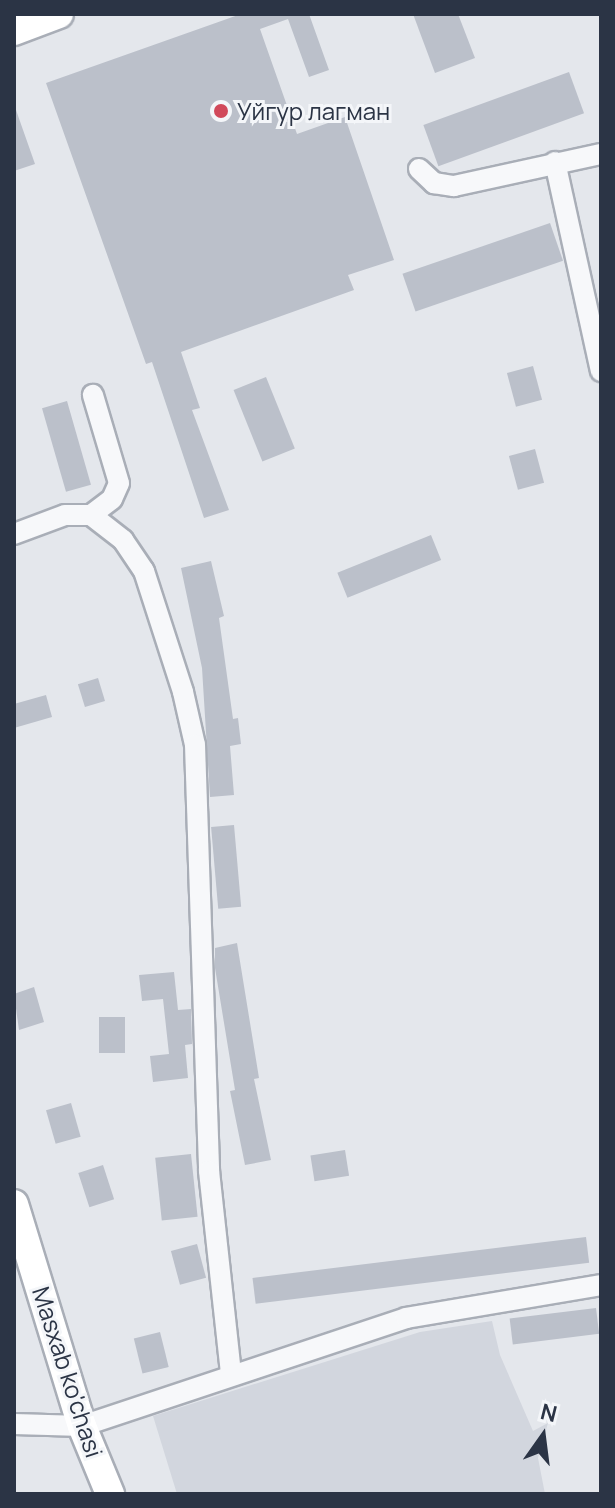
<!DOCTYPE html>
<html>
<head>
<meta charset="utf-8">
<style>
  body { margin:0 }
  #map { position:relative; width:615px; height:1508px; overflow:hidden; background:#e4e7ec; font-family:Manrope,sans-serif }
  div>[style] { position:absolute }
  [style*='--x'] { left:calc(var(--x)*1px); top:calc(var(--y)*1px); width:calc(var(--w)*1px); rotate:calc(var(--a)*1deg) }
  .built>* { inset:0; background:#d2d6de }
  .building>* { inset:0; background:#bbc0ca; transform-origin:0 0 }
  .roads { filter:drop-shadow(2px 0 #a9aeb7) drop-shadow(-2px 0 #a9aeb7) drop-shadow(0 2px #a9aeb7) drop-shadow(0 -2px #a9aeb7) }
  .minor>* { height:20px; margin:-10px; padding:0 10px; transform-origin:10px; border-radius:10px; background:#f7f8fa }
  .secondary>* { height:28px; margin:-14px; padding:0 14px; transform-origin:14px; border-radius:14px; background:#fff }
  .dots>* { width:22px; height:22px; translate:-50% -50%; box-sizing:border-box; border:4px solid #f4f6f9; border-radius:50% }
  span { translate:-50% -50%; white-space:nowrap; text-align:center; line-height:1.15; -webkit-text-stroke:6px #f4f6f9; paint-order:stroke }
  .poi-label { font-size:24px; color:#2b3445 }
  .left { translate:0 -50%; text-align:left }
  .street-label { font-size:24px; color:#2b3445 }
  .frame { position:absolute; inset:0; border:16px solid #2b3445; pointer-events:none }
  .north { position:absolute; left:503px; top:1396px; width:80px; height:80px; -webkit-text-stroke:6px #f4f6f9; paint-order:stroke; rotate:14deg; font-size:22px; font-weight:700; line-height:32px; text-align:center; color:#2b3445 }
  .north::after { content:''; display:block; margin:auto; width:28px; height:36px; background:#2b3445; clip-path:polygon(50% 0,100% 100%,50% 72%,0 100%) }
</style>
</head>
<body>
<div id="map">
  <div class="built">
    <i style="clip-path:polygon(492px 1321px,500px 1355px,533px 1431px,548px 1423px,538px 1458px,545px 1494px,177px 1494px,153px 1416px,420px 1332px)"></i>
  </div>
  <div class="building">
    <i style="clip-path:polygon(241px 14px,309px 14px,329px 70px,309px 77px,288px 19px,260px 29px,297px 134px,345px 117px,394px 260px,348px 275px,354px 290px,181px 352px,200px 408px,192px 410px,229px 510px,204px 518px,152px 362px,146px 364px,46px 83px)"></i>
    <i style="clip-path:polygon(413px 14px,458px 14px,475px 58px,435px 73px)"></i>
    <i style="left:569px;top:72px;width:44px;height:155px;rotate:70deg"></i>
    <i style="clip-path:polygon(16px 110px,35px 164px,14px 171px,14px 111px)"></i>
    <i style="left:550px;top:223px;width:40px;height:156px;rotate:71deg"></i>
    <i style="left:533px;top:366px;width:35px;height:27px;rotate:75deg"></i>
    <i style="left:266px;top:377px;width:77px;height:35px;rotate:68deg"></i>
    <i style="left:67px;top:401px;width:87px;height:26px;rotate:74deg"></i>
    <i style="left:535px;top:449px;width:35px;height:27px;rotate:75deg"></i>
    <i style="left:431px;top:535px;width:27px;height:101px;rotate:68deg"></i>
    <i style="clip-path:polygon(211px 561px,224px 616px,219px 618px,233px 719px,238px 718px,241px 744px,230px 746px,234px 795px,210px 797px,202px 668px,181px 568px)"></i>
    <i style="left:98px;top:678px;width:24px;height:21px;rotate:73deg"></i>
    <i style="clip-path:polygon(46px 695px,52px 717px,14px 728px,14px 704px)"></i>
    <i style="left:234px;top:825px;width:82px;height:23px;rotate:85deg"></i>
    <i style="clip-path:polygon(237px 943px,259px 1078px,254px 1079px,271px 1160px,245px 1165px,230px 1091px,235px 1090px,215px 968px,215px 948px)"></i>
    <i style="clip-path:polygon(174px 972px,178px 1010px,191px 1009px,192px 1044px,185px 1045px,188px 1078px,153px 1082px,150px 1056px,169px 1054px,163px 999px,142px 1001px,139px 975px)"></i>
    <i style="clip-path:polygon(34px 987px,44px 1022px,19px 1030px,14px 994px)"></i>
    <i style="left:99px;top:1017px;width:26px;height:36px"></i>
    <i style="left:71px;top:1103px;width:35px;height:26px;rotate:74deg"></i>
    <i style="left:345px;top:1150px;width:26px;height:35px;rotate:81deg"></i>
    <i style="left:191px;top:1154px;width:63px;height:36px;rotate:84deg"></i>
    <i style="left:103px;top:1165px;width:36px;height:26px;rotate:72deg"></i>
    <i style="left:586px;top:1237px;width:26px;height:336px;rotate:83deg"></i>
    <i style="left:197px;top:1244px;width:35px;height:27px;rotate:75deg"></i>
    <i style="left:596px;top:1308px;width:26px;height:87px;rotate:83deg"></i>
    <i style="left:160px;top:1332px;width:36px;height:27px;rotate:76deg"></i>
  </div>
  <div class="roads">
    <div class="minor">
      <i style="--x:555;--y:162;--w:214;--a:77.6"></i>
      <i style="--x:419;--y:169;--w:21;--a:43"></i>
      <i style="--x:434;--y:183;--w:20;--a:9"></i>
      <i style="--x:454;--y:186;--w:150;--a:-12.3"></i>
      <i style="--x:91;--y:515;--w:26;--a:-37"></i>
      <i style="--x:112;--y:499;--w:17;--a:-66"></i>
      <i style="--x:119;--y:483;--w:92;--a:-106.5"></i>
      <i style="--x:14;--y:534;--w:54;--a:-20.4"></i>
      <i style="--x:65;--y:515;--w:26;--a:0"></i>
      <i style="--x:91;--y:515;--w:41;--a:38"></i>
      <i style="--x:123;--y:540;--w:37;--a:56"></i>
      <i style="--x:144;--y:571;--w:127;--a:72.1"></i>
      <i style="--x:183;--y:692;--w:54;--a:77.2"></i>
      <i style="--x:195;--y:745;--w:426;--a:88.1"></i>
      <i style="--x:209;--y:1171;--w:203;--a:83.8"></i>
      <i style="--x:14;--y:1424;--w:68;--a:1.7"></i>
      <i style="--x:82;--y:1426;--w:342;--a:-18.4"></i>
      <i style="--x:406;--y:1318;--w:198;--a:-9.6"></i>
    </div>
    <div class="secondary">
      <i style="--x:14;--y:31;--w:48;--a:-20.7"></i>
      <i style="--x:14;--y:1204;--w:232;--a:73"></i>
      <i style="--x:82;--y:1426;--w:74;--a:67.6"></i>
    </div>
  </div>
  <div class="dots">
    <i style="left:221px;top:111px;background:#d1495b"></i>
  </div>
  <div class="poi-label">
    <span class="left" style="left:237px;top:111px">Уйгур лагман</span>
  </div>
  <div class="street-label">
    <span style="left:68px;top:1372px;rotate:72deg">Masxab ko'chasi</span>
  </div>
  <div class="frame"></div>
  <div class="north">N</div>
</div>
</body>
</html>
